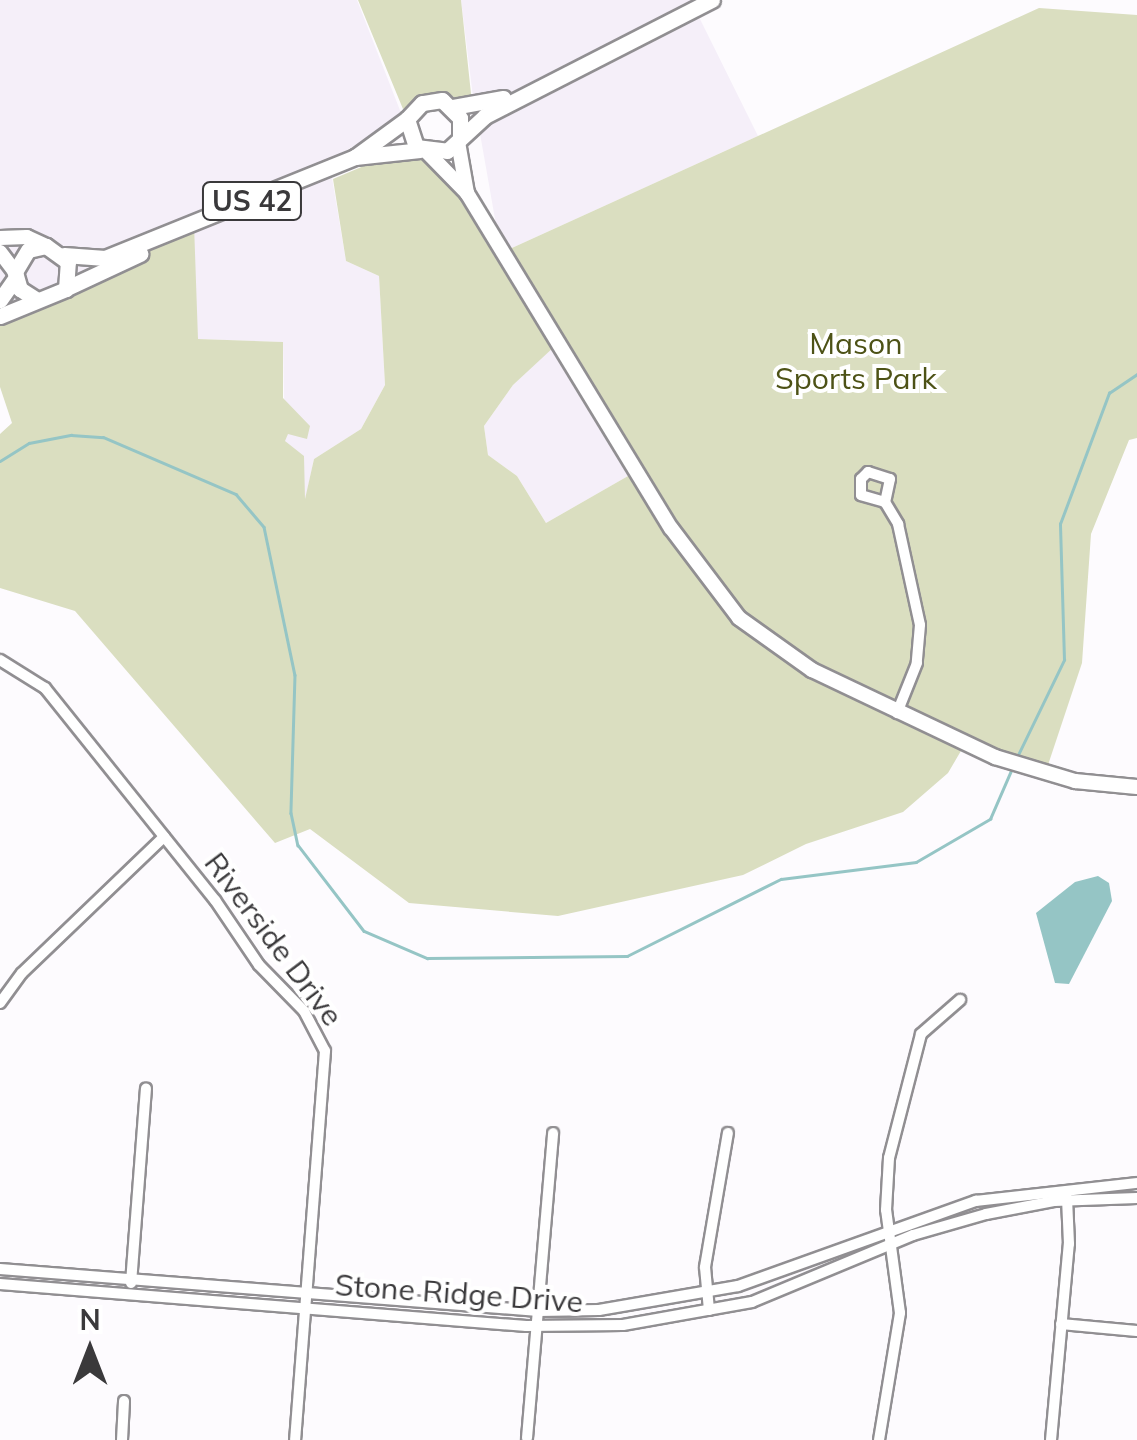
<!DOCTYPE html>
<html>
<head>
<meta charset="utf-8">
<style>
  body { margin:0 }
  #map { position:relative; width:1137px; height:1440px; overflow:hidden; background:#fdfbfe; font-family:Mulish,sans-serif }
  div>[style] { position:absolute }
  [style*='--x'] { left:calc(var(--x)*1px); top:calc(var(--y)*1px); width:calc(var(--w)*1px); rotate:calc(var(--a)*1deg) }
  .built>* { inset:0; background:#f5eff9 }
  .green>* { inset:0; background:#dadec0 }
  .water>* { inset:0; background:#95c5c5 }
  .stream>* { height:2.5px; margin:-1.25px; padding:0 1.25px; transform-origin:1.25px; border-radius:1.25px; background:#95c5c5 }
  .roads { filter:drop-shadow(2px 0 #918f92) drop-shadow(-2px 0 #918f92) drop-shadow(0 2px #918f92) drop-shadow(0 -2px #918f92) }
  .street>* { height:10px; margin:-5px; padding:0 5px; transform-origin:5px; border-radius:5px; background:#fff }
  .secondary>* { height:14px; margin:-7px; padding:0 7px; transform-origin:7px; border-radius:7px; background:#fff }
  .primary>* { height:15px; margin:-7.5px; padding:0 7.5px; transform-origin:7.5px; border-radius:7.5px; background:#fff }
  span { translate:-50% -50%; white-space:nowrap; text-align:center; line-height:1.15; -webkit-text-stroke:8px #fff; paint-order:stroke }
  .shield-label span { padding:2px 8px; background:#fff; border:2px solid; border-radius:8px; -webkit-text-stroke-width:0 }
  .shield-label { font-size:28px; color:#3a393b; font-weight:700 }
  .park-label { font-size:30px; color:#4d5216 }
  .street-label { font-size:30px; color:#3a393b }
  .north { position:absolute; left:40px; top:1300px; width:100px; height:100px; -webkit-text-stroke:8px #fff; paint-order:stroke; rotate:0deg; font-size:28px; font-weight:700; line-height:40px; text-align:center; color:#3a393b }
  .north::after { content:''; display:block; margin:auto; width:35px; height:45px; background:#3a393b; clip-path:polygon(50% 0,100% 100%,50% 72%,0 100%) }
</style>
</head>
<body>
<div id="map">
  <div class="built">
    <i style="clip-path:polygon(0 0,357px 0,403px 118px,329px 160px,346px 261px,379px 276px,385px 385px,361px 429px,314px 459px,304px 505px,285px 441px,283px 342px,198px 339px,106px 261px,0 315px)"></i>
    <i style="clip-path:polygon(461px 0,712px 0,696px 11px,758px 136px,501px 253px,479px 128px,587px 67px,474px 105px)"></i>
    <i style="clip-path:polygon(555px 345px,635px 472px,546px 523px,517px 476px,488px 455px,484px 426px,513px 385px)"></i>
  </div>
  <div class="green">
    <i style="clip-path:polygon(358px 0,461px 0,472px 103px,439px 92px,403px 109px)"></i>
    <i style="clip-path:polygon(evenodd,1039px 8px,1137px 15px,1137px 438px,1129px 440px,1091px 534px,1082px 663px,1045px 774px,965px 744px,948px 773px,903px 812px,806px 844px,743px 875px,558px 916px,409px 903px,310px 829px,275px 843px,75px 611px,0 588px,0 434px,12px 423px,0 387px,0 315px,194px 224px,198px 339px,283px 342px,283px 398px,310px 426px,307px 439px,288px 434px,285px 441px,304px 456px,305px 499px,314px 459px,361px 429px,385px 385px,379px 276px,346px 261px,333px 179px,385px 157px,420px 158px,465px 197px,486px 243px,501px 253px,1039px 8px,555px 346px,635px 472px,546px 523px,517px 476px,488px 455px,484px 426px,513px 385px,555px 346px)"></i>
  </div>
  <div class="water">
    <i style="clip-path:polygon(1098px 876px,1109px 883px,1112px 901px,1069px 984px,1055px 983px,1036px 913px,1075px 882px)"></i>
  </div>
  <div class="stream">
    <i style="--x:0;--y:461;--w:34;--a:-32"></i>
    <i style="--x:29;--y:443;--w:43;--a:-10.8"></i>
    <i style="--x:71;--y:435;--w:32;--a:4"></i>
    <i style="--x:103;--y:437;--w:145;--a:23.2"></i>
    <i style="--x:236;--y:494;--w:43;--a:49.7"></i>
    <i style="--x:264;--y:527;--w:151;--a:78.2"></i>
    <i style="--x:295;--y:675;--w:138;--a:91.7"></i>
    <i style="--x:291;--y:813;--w:33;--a:78"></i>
    <i style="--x:298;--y:845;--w:108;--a:52.5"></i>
    <i style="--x:364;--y:931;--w:69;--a:23.2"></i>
    <i style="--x:427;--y:958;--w:200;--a:-0.6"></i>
    <i style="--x:627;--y:956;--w:172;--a:-26.6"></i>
    <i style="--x:781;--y:879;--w:136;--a:-7.2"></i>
    <i style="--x:916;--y:862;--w:86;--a:-30.2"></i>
    <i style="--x:990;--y:819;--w:58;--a:-66.5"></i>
    <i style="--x:1016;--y:759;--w:110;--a:-64.1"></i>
    <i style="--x:1064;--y:660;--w:136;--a:-91.7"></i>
    <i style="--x:1060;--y:524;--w:140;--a:-69.5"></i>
    <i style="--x:1109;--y:393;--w:34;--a:-34"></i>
  </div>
  <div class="roads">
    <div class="street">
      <i style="--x:885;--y:502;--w:25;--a:-164"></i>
      <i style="--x:861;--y:495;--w:16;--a:-90"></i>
      <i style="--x:861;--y:479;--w:10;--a:-45"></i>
      <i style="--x:868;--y:472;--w:23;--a:18"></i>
      <i style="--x:890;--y:479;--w:24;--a:102"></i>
      <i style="--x:885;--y:502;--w:26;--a:59"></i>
      <i style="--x:898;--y:524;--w:103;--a:77.7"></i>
      <i style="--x:920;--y:625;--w:38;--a:95"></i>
      <i style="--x:917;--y:663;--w:54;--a:111.8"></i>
      <i style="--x:0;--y:660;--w:53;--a:31.9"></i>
      <i style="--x:45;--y:688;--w:272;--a:51.3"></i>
      <i style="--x:215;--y:900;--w:78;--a:55.9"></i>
      <i style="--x:259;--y:965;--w:64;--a:45.6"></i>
      <i style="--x:304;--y:1011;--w:45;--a:62.3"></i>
      <i style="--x:325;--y:1051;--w:390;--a:94.4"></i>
      <i style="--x:0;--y:1003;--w:37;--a:-54"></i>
      <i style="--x:22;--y:973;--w:197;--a:-43.8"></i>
      <i style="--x:0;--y:1269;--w:540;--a:4.46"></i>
      <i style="--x:538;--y:1311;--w:61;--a:-0.9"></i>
      <i style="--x:599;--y:1310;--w:141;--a:-9.8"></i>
      <i style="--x:738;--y:1286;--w:253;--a:-19.7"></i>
      <i style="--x:976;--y:1201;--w:162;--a:-6.4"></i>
      <i style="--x:131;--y:1283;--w:195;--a:-85.6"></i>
      <i style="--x:0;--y:1284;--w:528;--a:4.57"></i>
      <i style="--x:526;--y:1326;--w:97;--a:-0.6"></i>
      <i style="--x:623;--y:1325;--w:131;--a:-10.1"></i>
      <i style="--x:752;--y:1302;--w:174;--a:-22.6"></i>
      <i style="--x:913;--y:1235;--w:76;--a:-16"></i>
      <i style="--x:986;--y:1214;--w:69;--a:-10.8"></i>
      <i style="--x:1054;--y:1201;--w:83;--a:-2.1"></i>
      <i style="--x:709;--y:1310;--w:43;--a:-95.3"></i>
      <i style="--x:705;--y:1267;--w:136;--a:-80.3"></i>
      <i style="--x:1061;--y:1324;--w:76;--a:5.3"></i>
      <i style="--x:527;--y:1438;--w:306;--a:-85.1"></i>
      <i style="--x:122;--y:1440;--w:39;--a:-87"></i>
      <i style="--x:879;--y:1440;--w:129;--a:-80.6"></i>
      <i style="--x:900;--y:1313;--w:104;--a:-97.7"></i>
      <i style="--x:886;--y:1210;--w:52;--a:-86.7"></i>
      <i style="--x:889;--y:1158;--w:128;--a:-75.5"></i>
      <i style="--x:921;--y:1034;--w:52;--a:-41.1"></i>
      <i style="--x:1051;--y:1440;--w:197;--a:-84.8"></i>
      <i style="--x:1069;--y:1244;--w:46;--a:-92.5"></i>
    </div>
    <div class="secondary">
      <i style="--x:458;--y:142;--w:52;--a:80"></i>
      <i style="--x:428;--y:153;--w:56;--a:45.7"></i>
      <i style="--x:467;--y:193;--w:392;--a:58.7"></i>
      <i style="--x:671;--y:528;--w:113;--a:52.9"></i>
      <i style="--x:739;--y:618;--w:90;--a:35.5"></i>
      <i style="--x:812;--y:670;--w:203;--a:25.4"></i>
      <i style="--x:995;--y:757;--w:84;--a:16.7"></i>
      <i style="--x:1075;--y:781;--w:62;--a:5.5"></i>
      <i style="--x:0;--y:238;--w:27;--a:-2"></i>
      <i style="--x:27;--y:237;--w:21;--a:25"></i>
      <i style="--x:0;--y:252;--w:25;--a:53"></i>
    </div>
    <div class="primary">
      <i style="--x:453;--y:107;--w:51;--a:-10.2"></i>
      <i style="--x:460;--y:138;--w:20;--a:-90"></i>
      <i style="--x:460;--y:118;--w:25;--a:-135"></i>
      <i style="--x:442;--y:100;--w:20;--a:171"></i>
      <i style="--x:422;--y:103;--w:22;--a:133"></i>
      <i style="--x:407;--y:119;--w:29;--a:72"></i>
      <i style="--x:416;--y:147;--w:31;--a:7"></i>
      <i style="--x:447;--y:151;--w:52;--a:-42.6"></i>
      <i style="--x:485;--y:116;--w:255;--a:-27.1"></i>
      <i style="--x:355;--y:157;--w:64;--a:-36.2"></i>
      <i style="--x:64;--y:255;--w:41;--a:4.2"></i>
      <i style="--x:105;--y:258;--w:270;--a:-22"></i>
      <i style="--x:355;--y:157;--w:65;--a:-6.1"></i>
      <i style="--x:67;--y:288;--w:81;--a:-25"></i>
      <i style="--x:0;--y:300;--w:28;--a:-55"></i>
      <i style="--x:0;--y:316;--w:71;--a:-22.2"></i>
      <i style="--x:66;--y:289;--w:27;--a:-86"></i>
      <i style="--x:68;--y:262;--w:27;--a:-144"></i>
      <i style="--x:46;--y:246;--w:18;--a:167"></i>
      <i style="--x:28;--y:250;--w:26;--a:121"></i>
      <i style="--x:15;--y:272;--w:18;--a:74"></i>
      <i style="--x:20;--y:289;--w:20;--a:33"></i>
    </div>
  </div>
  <div class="shield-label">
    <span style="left:252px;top:201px">US 42</span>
  </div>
  <div class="park-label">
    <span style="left:856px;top:360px">Mason<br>Sports Park</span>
  </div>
  <div class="street-label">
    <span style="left:274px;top:939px;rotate:53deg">Riverside Drive</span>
    <span style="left:459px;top:1293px;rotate:4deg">Stone Ridge Drive</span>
  </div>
  <div class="north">N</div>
</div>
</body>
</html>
